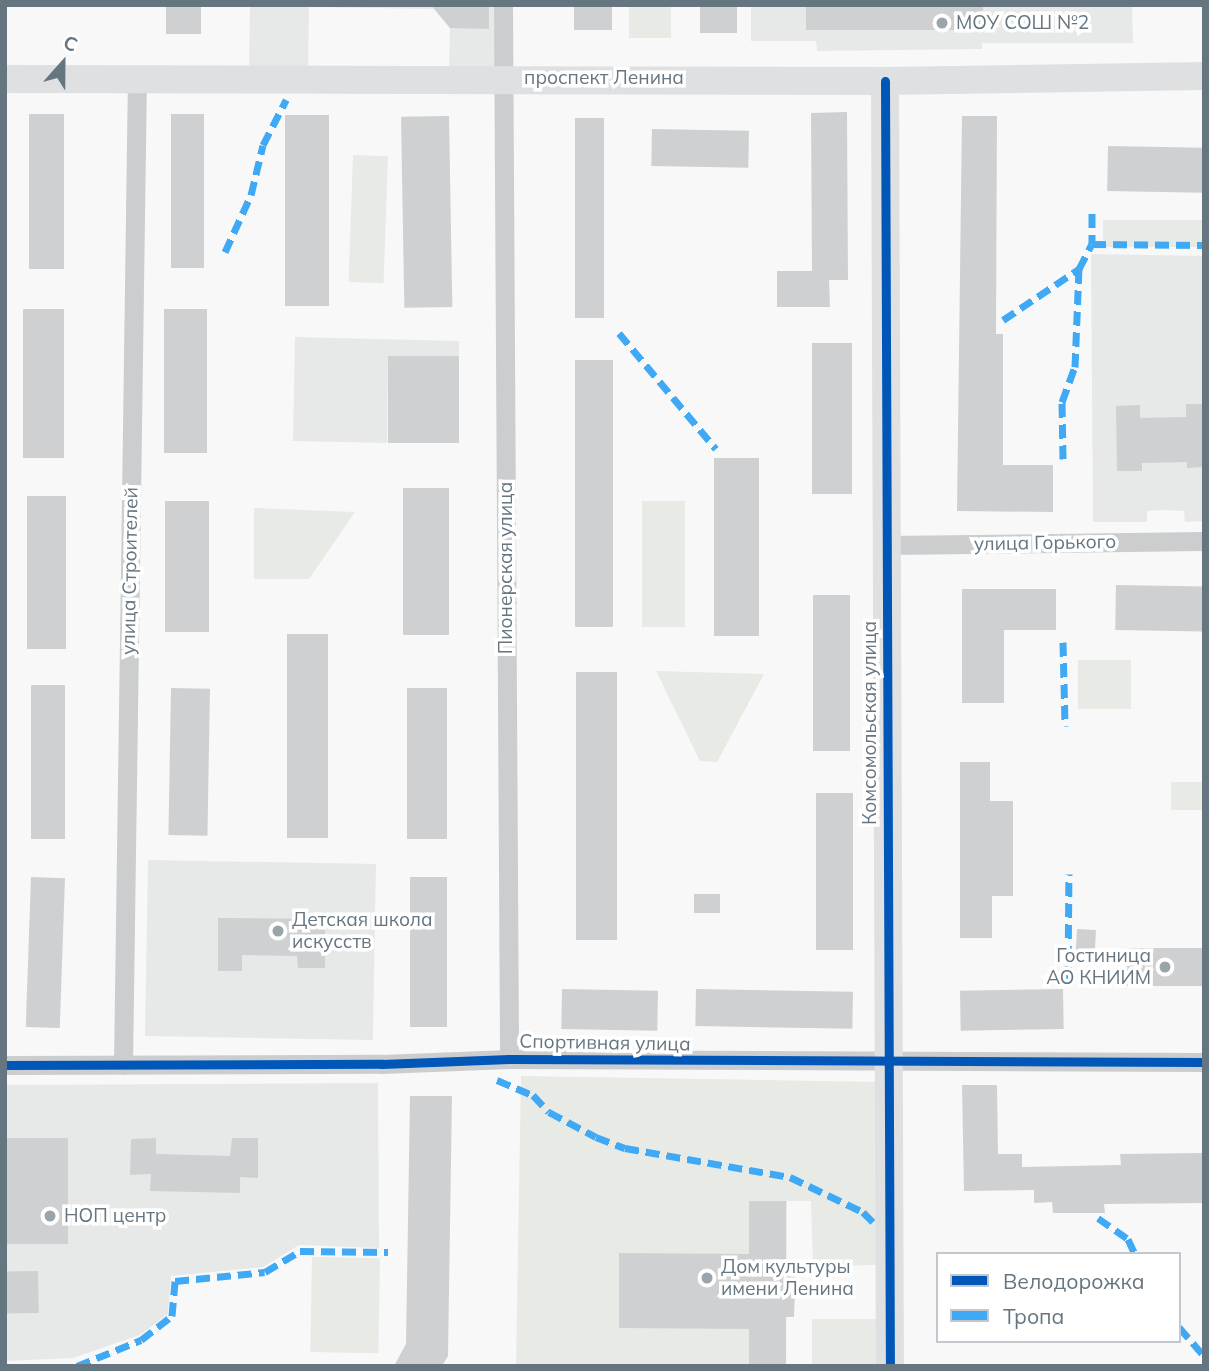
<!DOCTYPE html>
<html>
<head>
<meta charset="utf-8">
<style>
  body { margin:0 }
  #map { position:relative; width:1209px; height:1371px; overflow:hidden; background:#f8f8f8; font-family:Mulish,sans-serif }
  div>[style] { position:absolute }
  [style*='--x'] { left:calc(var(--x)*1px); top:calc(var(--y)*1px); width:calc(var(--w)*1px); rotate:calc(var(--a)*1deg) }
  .built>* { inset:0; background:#e7e8e8; transform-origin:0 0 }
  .green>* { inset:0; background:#e8eae6; transform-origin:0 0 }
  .building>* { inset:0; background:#cfd0d1; transform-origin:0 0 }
  .street>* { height:19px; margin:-9.5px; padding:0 9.5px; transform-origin:9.5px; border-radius:9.5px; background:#cbcdce }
  .secondary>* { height:28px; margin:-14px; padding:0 14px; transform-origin:14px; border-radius:14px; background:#dfe0e1 }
  .quiet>* { height:7px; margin-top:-3.5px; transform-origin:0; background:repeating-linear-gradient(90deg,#3fa9f5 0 14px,transparent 0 21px) }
  .cycleway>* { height:9px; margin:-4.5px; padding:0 4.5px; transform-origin:4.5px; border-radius:4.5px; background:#0057b8 }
  .dots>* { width:19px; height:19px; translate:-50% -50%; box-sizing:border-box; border:4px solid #fff; border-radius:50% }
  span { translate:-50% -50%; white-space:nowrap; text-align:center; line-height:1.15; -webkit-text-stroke:7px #fff; paint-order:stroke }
  .poi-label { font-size:19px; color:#667681 }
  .left { translate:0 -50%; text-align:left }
  .right { translate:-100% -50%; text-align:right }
  .street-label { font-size:19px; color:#667681 }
  .frame { position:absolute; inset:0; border:7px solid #667681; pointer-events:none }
  .legend { position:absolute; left:936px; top:1252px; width:245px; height:91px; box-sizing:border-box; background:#fff; border:2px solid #c2c8cd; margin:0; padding:9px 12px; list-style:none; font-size:21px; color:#667681 }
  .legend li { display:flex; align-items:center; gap:14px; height:35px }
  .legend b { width:35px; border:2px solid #c2c8cd }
  .north { position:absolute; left:28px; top:28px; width:70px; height:70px; -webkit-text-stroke:5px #fff; paint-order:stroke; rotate:21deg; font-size:19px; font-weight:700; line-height:28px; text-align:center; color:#667681 }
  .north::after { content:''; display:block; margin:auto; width:24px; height:32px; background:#667681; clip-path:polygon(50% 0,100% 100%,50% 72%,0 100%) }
</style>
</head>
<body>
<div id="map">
  <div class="built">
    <i style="clip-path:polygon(250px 5px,496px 5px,495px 71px,449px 71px,450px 28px,434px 9px,309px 7px,308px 70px,249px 69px)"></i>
    <i style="clip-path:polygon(751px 5px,1132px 5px,1133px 43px,982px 43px,982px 49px,817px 51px,816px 41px,751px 41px)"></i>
    <i style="clip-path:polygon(1091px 254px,1204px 256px,1204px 521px,1185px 522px,1184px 511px,1163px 510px,1147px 511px,1147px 522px,1093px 522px)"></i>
    <i style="clip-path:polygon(295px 337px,459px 341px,459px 356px,388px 356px,387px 443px,293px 441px)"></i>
    <i style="left:148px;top:860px;width:228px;height:176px;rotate:1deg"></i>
    <i style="clip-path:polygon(378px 1083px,379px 1248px,299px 1245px,263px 1267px,171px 1276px,168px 1314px,140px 1335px,73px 1358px,5px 1361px,5px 1085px)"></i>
  </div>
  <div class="green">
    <i style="left:629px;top:5px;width:42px;height:33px"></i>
    <i style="left:353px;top:155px;width:35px;height:127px;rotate:2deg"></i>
    <i style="left:1103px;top:220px;width:101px;height:27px"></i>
    <i style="left:642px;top:501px;width:43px;height:126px"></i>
    <i style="clip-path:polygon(254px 508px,355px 512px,309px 579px,254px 579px)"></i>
    <i style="left:1078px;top:660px;width:53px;height:49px"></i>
    <i style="clip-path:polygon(656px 671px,764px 674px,717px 762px,700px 761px)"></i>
    <i style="left:1171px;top:782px;width:33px;height:28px"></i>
    <i style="clip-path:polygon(521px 1076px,882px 1082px,882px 1265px,813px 1266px,811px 1201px,787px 1201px,786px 1366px,516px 1366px)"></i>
    <i style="left:312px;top:1257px;width:68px;height:95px;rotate:1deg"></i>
    <i style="left:812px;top:1319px;width:69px;height:47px"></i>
  </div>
  <div class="building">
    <i style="left:166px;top:5px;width:35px;height:29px"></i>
    <i style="clip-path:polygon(431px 5px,489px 5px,489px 29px,450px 28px)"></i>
    <i style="left:574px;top:5px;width:38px;height:25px"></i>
    <i style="left:700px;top:5px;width:37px;height:28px"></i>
    <i style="left:806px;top:5px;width:177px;height:25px"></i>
    <i style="clip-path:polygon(847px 112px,848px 280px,829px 280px,830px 307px,777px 307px,777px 271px,812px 271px,811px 113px)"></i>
    <i style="left:29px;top:114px;width:35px;height:155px"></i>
    <i style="left:171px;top:114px;width:33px;height:154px"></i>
    <i style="left:285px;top:115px;width:44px;height:191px"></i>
    <i style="left:449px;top:116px;width:191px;height:48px;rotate:89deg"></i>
    <i style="clip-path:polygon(962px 116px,997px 116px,996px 334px,1003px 334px,1003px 465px,1053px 465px,1053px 512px,957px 511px)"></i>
    <i style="left:575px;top:118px;width:29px;height:200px"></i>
    <i style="left:652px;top:129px;width:97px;height:37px;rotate:1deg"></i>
    <i style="left:1108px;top:146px;width:96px;height:45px;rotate:1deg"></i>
    <i style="left:23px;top:309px;width:41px;height:149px"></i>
    <i style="left:164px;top:309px;width:43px;height:144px"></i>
    <i style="left:812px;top:343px;width:40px;height:151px"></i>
    <i style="left:388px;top:356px;width:71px;height:87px"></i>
    <i style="left:575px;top:360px;width:38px;height:267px"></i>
    <i style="clip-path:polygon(1186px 404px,1204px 404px,1204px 467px,1187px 468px,1187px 462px,1142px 463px,1142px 471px,1117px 471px,1116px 406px,1140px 405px,1140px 418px,1186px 417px)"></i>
    <i style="left:714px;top:458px;width:45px;height:178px"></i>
    <i style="left:403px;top:488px;width:46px;height:147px"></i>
    <i style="left:27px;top:496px;width:39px;height:153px"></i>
    <i style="left:165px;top:501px;width:44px;height:131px"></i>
    <i style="left:1116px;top:585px;width:88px;height:45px;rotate:1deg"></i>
    <i style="clip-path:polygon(962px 589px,1056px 589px,1056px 630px,1004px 630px,1004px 703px,962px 703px)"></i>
    <i style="left:813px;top:595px;width:37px;height:156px"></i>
    <i style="left:287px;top:634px;width:41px;height:204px"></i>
    <i style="left:576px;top:672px;width:41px;height:268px"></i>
    <i style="left:31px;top:685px;width:34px;height:154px"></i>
    <i style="left:171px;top:688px;width:39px;height:147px;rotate:1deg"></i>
    <i style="left:407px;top:688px;width:40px;height:151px"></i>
    <i style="clip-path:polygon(960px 762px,990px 762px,990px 801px,1013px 801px,1013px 896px,992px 896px,992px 938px,960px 938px)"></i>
    <i style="left:816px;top:793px;width:37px;height:157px"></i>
    <i style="left:31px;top:877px;width:34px;height:150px;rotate:2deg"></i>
    <i style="left:410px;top:877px;width:37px;height:150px"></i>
    <i style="left:694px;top:894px;width:26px;height:19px"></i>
    <i style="clip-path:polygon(218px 918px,325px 919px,325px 968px,298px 968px,297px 956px,242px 955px,242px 971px,218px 971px)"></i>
    <i style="left:1077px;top:929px;width:19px;height:24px;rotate:3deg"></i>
    <i style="left:1126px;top:948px;width:78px;height:38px"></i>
    <i style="left:562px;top:989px;width:96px;height:40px;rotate:1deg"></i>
    <i style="left:696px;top:989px;width:157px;height:37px;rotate:1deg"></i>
    <i style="left:1063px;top:989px;width:40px;height:103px;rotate:89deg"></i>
    <i style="clip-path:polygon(962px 1085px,997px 1085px,998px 1154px,1022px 1154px,1022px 1167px,1121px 1165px,1120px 1154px,1204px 1153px,1204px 1203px,1104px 1204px,1105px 1213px,1053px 1213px,1052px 1202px,1034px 1203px,1034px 1190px,964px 1191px)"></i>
    <i style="clip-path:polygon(410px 1096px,452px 1096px,448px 1356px,442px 1366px,394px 1366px,406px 1344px)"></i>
    <i style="left:5px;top:1138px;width:63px;height:106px"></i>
    <i style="clip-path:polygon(156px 1138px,156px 1154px,230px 1156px,232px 1138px,258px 1138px,258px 1178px,240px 1177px,240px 1193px,150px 1191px,151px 1174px,130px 1175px,131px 1139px)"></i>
    <i style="clip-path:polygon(749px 1201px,786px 1201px,786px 1264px,795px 1264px,795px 1291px,794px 1317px,786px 1317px,786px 1366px,749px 1366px,749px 1329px,619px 1328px,619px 1253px,749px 1254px)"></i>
    <i style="left:38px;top:1271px;width:42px;height:33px;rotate:89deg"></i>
  </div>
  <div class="street">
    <i style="--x:503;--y:5;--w:1054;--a:89.67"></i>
    <i style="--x:886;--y:545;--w:318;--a:-0.7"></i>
    <i style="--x:5;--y:1065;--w:377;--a:-0.2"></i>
    <i style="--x:382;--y:1064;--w:127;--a:-2.3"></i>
    <i style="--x:509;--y:1059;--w:695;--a:0.25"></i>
    <i style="--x:123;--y:1065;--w:988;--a:-89.19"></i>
  </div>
  <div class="secondary">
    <i style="--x:5;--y:79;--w:880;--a:0.13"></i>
    <i style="--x:885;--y:81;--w:319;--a:-0.9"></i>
    <i style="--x:885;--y:81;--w:1285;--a:89.78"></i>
  </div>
  <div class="quiet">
    <i style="--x:1092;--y:213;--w:31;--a:90"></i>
    <i style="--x:225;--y:252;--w:63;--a:-65.5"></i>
    <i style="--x:251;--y:195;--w:51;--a:-76.5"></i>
    <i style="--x:263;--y:145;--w:51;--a:-62.9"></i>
    <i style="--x:1003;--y:320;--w:92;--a:-33.9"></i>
    <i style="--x:619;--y:333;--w:151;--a:50.1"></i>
    <i style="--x:1063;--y:459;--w:57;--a:-91"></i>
    <i style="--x:1062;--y:402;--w:37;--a:-70"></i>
    <i style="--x:1075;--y:367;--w:98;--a:-87.7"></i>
    <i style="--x:1079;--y:269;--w:28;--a:-63"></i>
    <i style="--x:1092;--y:244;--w:112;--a:0.5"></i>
    <i style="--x:1063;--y:642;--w:84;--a:88.6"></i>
    <i style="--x:1068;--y:980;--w:106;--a:-89.5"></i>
    <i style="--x:497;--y:1080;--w:39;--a:23"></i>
    <i style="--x:533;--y:1095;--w:23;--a:47"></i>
    <i style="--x:549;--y:1112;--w:53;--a:28"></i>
    <i style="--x:596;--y:1137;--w:31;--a:21"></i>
    <i style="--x:625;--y:1148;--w:168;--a:10"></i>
    <i style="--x:790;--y:1177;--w:81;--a:25.6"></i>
    <i style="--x:863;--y:1212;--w:14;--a:45"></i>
    <i style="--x:1098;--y:1218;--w:37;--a:35"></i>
    <i style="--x:1128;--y:1239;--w:17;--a:65"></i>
    <i style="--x:1179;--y:1327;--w:38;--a:49"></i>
    <i style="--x:77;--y:1366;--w:69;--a:-22.1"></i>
    <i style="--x:141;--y:1340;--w:39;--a:-38"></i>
    <i style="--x:172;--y:1316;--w:35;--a:-85"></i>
    <i style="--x:175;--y:1281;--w:90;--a:-5.7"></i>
    <i style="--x:265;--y:1272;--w:41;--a:-31"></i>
    <i style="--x:300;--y:1251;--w:88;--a:0.7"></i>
  </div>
  <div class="cycleway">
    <i style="--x:885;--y:81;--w:1285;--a:89.78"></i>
    <i style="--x:5;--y:1065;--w:377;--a:-0.2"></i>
    <i style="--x:382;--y:1064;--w:127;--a:-2.3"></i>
    <i style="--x:509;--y:1059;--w:695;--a:0.25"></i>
  </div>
  <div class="dots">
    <i style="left:942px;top:23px;background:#99a4ab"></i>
    <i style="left:278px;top:931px;background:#99a4ab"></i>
    <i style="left:1165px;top:967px;background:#99a4ab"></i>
    <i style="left:50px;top:1216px;background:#99a4ab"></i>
    <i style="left:707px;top:1278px;background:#99a4ab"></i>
  </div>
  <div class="poi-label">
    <span class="left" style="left:956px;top:23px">МОУ СОШ №2</span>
    <span class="left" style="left:292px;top:931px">Детская школа<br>искусств</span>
    <span class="right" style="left:1151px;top:967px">Гостиница<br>АО КНИИМ</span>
    <span class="left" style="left:64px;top:1216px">НОП центр</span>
    <span class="left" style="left:721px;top:1278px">Дом культуры<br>имени Ленина</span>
  </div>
  <div class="street-label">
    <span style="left:604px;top:78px">проспект Ленина</span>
    <span style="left:1045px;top:543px;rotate:-1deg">улица Горького</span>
    <span style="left:506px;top:568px;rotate:-90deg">Пионерская улица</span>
    <span style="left:130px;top:571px;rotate:-89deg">улица Строителей</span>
    <span style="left:870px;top:723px;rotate:-90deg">Комсомольская улица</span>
    <span style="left:605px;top:1043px;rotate:1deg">Спортивная улица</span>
  </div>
  <div class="frame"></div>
  <ul class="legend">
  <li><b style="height:9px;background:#0057b8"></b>Велодорожка</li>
  <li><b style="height:9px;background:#3fa9f5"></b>Тропа</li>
  </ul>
  <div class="north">С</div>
</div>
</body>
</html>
